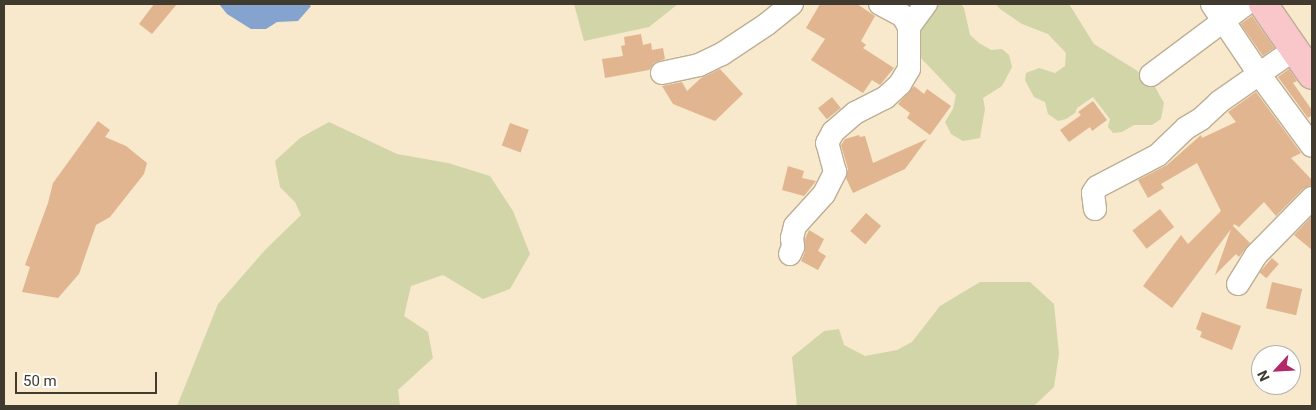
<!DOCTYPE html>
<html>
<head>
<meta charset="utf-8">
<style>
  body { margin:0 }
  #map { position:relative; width:1316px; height:410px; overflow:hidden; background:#f8e8cc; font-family:Roboto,sans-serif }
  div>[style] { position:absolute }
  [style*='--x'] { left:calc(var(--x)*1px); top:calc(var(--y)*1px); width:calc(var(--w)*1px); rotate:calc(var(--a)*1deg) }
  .green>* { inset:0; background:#d1d5a8 }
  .water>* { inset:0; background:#84a3cf }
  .building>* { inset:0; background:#e1b58f; transform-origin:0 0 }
  .roads { filter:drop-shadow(1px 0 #bdae94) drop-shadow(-1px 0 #bdae94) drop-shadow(0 1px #bdae94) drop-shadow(0 -1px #bdae94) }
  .minor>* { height:22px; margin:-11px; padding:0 11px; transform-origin:11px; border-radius:11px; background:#fff }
  .major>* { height:28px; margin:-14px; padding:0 14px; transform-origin:14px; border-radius:14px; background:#f9c7ca }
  span { translate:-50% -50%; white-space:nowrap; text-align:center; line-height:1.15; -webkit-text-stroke:4px #fff; paint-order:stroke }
  .frame { position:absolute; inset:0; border:5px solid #403a2f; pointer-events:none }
  .north { position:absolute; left:1251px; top:345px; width:50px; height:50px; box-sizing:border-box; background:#fff; border:1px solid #b3b0ac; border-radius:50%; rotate:245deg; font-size:14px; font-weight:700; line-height:20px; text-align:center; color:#403a2f }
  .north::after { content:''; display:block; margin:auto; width:18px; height:22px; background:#b1296b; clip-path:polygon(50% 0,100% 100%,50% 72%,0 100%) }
  .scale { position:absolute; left:15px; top:372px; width:142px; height:22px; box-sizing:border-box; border:2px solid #403a2f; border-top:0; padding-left:6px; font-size:15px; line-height:18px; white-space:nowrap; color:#403a2f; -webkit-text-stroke:4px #fff; paint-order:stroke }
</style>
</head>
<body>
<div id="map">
  <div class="green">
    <i style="clip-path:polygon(574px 4px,678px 4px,649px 27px,584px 41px)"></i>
    <i style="clip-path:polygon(935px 4px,961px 4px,964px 8px,970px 35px,979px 43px,991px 50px,1002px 49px,1009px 55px,1012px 67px,1002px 86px,983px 98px,985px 109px,980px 138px,963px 141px,951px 134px,945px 122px,953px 109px,956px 95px,920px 57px,918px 31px)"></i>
    <i style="clip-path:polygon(996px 4px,1069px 4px,1094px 44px,1136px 70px,1154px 85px,1164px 103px,1161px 119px,1152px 125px,1134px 125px,1122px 132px,1113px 133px,1108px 127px,1110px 119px,1093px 97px,1077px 108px,1075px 113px,1066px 119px,1058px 121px,1048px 114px,1045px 102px,1034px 97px,1025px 80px,1026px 73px,1039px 68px,1055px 73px,1065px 66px,1066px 53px,1048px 34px,1022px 24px,1000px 9px)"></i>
    <i style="clip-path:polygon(329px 122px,397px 154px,448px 163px,490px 176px,513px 211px,530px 254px,510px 289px,483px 299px,443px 275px,411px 286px,404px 316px,428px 332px,433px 358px,398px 390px,400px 406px,177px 406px,218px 304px,265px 250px,301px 215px,295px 202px,280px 187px,275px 161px,300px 138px)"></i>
    <i style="clip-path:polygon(980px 282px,1030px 282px,1054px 304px,1059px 354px,1054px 387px,1036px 404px,1032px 406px,797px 406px,792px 357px,824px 331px,839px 329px,844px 345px,865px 356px,897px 350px,912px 342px,940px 306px)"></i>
  </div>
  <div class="water">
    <i style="clip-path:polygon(219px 4px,308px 4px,311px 6px,298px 21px,277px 22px,266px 29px,251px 29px,227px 14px)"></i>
  </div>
  <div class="building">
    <i style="clip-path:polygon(154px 4px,177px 4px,152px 34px,139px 24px)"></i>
    <i style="clip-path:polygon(820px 4px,857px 4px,875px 16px,861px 41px,866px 45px,863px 48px,894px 68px,880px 85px,872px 80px,863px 93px,811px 60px,825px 39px,806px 28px)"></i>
    <i style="left:1252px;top:16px;width:39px;height:14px;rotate:55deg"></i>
    <i style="clip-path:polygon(641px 34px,643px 45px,651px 43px,652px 50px,663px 48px,665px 59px,654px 63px,649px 70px,605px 78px,602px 59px,623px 56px,621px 46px,625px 45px,624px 37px)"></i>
    <i style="clip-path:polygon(720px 69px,743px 94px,715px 121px,673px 104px,662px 86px,682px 82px,687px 91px,701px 78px)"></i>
    <i style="clip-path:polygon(1289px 69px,1297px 81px,1293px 83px,1312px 110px,1312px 115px,1308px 118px,1278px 77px)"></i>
    <i style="clip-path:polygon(914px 86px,924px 94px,927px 89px,951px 106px,930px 135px,907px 118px,910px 113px,898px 104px)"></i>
    <i style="clip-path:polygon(1256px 92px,1301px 153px,1291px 158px,1312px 180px,1312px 185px,1303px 189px,1276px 216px,1264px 202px,1239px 227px,1234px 224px,1233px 226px,1250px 243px,1239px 257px,1236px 254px,1215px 275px,1231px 229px,1172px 308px,1143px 286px,1181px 235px,1188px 244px,1221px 211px,1197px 163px,1161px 184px,1164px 188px,1148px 198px,1138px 180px,1167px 165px,1201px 135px,1202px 138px,1236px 122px,1228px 112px)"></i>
    <i style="left:832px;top:97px;width:14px;height:18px;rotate:51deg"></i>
    <i style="clip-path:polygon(1093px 101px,1107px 120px,1092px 131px,1090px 127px,1069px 142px,1060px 130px,1081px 115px,1078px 112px)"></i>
    <i style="clip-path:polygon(98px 121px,110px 130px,105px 137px,126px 146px,147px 163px,144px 174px,110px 217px,96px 225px,79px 274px,58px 298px,22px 292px,30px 267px,25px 265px,48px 203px,53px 183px)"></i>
    <i style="left:510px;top:123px;width:20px;height:24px;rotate:20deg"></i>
    <i style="clip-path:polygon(859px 135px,860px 137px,865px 136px,873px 163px,927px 139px,905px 169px,853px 193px,846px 178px,848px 169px,841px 145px,845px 139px)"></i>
    <i style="clip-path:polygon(788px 166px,804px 171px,802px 178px,816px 181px,804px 196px,782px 190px)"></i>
    <i style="left:1160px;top:209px;width:23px;height:35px;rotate:52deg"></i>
    <i style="left:866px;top:213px;width:20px;height:24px;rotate:41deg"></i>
    <i style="clip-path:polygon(1312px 216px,1312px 250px,1294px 235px)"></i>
    <i style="clip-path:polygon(809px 230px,824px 239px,818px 251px,826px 256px,818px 270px,801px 261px,805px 252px,805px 239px)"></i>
    <i style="left:1272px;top:258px;width:9px;height:19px;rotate:41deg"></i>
    <i style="left:1272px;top:282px;width:31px;height:27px;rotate:13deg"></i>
    <i style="clip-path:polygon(1202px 312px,1241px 326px,1232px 350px,1200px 337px,1202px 332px,1196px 329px)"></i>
  </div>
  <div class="roads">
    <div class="minor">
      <i style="--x:1212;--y:4;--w:84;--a:56.1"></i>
      <i style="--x:1259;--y:74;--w:89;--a:53.6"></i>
      <i style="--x:909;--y:27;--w:29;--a:-54"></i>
      <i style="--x:662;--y:73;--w:38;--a:-12"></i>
      <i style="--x:699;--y:65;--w:25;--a:-26"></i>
      <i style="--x:722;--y:54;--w:54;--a:-33.7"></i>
      <i style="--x:767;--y:24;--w:32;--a:-39"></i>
      <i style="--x:1151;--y:75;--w:119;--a:-36.8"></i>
      <i style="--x:1095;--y:209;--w:16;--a:-97"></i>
      <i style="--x:1093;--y:193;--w:7;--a:-56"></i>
      <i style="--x:1097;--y:187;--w:69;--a:-27.7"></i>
      <i style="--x:1158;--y:155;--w:39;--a:-44"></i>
      <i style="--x:1186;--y:128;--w:17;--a:-31"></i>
      <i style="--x:1201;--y:119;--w:25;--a:-43"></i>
      <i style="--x:1219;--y:102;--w:93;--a:-34.9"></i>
      <i style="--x:790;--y:254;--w:8;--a:-67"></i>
      <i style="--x:793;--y:247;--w:9;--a:-96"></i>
      <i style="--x:792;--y:238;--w:12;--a:-76"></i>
      <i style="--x:795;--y:226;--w:43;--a:-47.8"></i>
      <i style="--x:824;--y:194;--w:25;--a:-63"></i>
      <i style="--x:835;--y:172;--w:30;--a:-105"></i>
      <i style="--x:827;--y:143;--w:13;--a:-61"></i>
      <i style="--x:833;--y:132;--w:29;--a:-41"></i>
      <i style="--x:855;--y:113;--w:34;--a:-27"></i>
      <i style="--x:885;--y:98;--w:21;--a:-43"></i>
      <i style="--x:900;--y:84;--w:17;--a:-59"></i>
      <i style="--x:909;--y:69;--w:42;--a:-90"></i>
      <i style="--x:909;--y:27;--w:13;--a:-119"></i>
      <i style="--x:903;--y:16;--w:26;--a:-152"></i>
      <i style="--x:1238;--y:284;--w:34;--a:-58"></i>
      <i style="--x:1256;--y:255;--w:80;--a:-45.5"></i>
    </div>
    <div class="major">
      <i style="--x:1263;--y:4;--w:86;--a:55.4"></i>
    </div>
  </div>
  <div class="frame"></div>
  <div class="north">N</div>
  <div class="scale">50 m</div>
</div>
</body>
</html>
